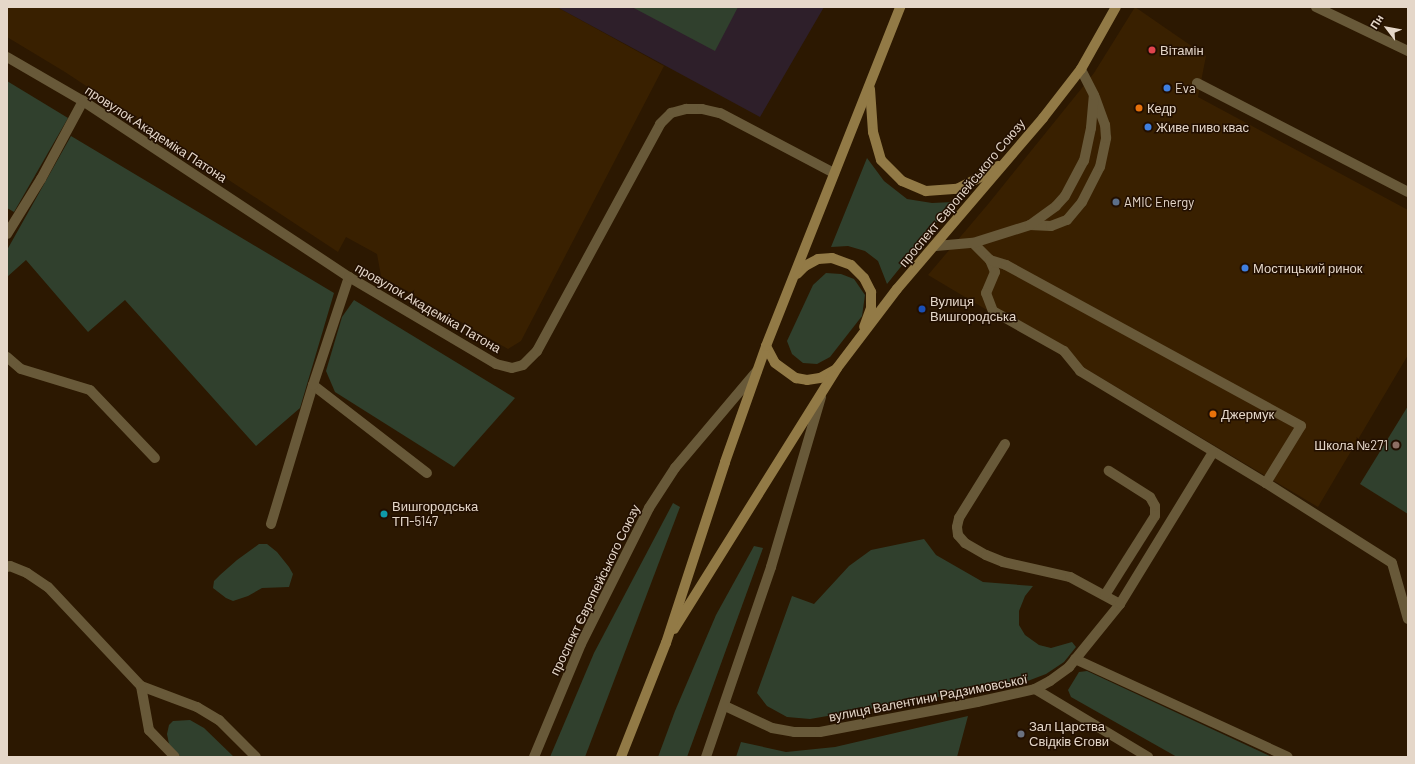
<!DOCTYPE html>
<html>
<head>
<meta charset="utf-8">
<style>
  body { margin:0 }
  #map { position:relative; width:1415px; height:764px; overflow:hidden; background:#2c1801; font-family:Barlow,sans-serif }
  div>[style] { position:absolute }
  [style*='--x'] { left:calc(var(--x)*1px); top:calc(var(--y)*1px); width:calc(var(--w)*1px); rotate:calc(var(--a)*1deg) }
  .built>* { inset:0; background:#392000 }
  .education>* { inset:0; background:#2e1f2a }
  .green>* { inset:0; background:#30402d }
  .lane>* { height:10px; margin:-5px; padding:0 5px; transform-origin:5px; border-radius:5px; background:#685939 }
  .street>* { height:10px; margin:-5px; padding:0 5px; transform-origin:5px; border-radius:5px; background:#685939 }
  .secondary>* { height:10px; margin:-5px; padding:0 5px; transform-origin:5px; border-radius:5px; background:#927a46 }
  .dots>* { width:11px; height:11px; translate:-50% -50%; box-sizing:border-box; border:2px solid #220f00; border-radius:50% }
  span { translate:-50% -50%; white-space:nowrap; text-align:center; line-height:1.15; -webkit-text-stroke:3px #220f00; paint-order:stroke }
  .poi-label { font-size:13px; color:#e5d7c9 }
  .left { translate:0 -50%; text-align:left }
  .right { translate:-100% -50%; text-align:right }
  .street-label { font-size:13px; color:#e5d7c9 }
  .frame { position:absolute; inset:0; border:8px solid #e5d7c9; pointer-events:none }
  .north { position:absolute; left:1367px; top:8px; width:40px; height:40px; -webkit-text-stroke:3px #220f00; paint-order:stroke; rotate:302deg; font-size:11px; font-weight:700; line-height:16px; text-align:center; color:#e5d7c9 }
  .north::after { content:''; display:block; margin:auto; width:14px; height:18px; background:#e5d7c9; clip-path:polygon(50% 0,100% 100%,50% 72%,0 100%) }
</style>
</head>
<body>
<div id="map">
  <div class="built">
    <i style="clip-path:polygon(7px 7px,557px 7px,664px 66px,521px 341px,508px 349px,381px 276px,377px 254px,346px 237px,338px 252px,65px 72px,7px 37px)"></i>
    <i style="clip-path:polygon(1135px 7px,1206px 56px,1198px 97px,1408px 210px,1408px 355px,1318px 507px,928px 275px,989px 203px,1094px 73px)"></i>
  </div>
  <div class="education">
    <i style="clip-path:polygon(557px 7px,824px 7px,760px 117px)"></i>
  </div>
  <div class="green">
    <i style="clip-path:polygon(632px 7px,738px 7px,715px 51px)"></i>
    <i style="clip-path:polygon(7px 81px,68px 118px,14px 212px,7px 208px)"></i>
    <i style="clip-path:polygon(71px 136px,334px 293px,300px 408px,256px 446px,125px 300px,88px 332px,26px 260px,7px 277px,7px 250px)"></i>
    <i style="clip-path:polygon(867px 158px,884px 181px,907px 199px,932px 203px,953px 202px,887px 284px,878px 261px,865px 251px,848px 246px,831px 247px)"></i>
    <i style="clip-path:polygon(826px 273px,841px 274px,854px 279px,865px 295px,862px 316px,830px 357px,817px 364px,803px 363px,792px 354px,787px 341px,813px 285px)"></i>
    <i style="clip-path:polygon(354px 300px,515px 398px,454px 467px,335px 392px,326px 371px,342px 317px)"></i>
    <i style="clip-path:polygon(1408px 406px,1408px 514px,1360px 484px)"></i>
    <i style="clip-path:polygon(673px 503px,680px 507px,585px 757px,550px 757px,594px 653px)"></i>
    <i style="clip-path:polygon(924px 539px,936px 555px,983px 582px,1033px 586px,1025px 596px,1019px 611px,1019px 625px,1025px 635px,1039px 645px,1051px 648px,1072px 642px,1076px 647px,1064px 662px,1046px 674px,1025px 682px,810px 719px,787px 717px,767px 706px,757px 693px,792px 596px,814px 604px,849px 566px,871px 550px)"></i>
    <i style="clip-path:polygon(259px 544px,267px 544px,277px 552px,289px 567px,293px 574px,289px 587px,262px 588px,248px 596px,233px 601px,226px 598px,213px 588px,214px 581px,220px 575px,237px 560px)"></i>
    <i style="clip-path:polygon(754px 546px,763px 548px,687px 757px,658px 757px,675px 711px,716px 615px)"></i>
    <i style="clip-path:polygon(1087px 671px,1272px 757px,1177px 757px,1071px 697px,1068px 690px,1079px 672px)"></i>
    <i style="clip-path:polygon(968px 716px,957px 757px,736px 757px,741px 742px,786px 752px,835px 747px)"></i>
    <i style="clip-path:polygon(190px 720px,204px 728px,234px 757px,181px 757px,169px 744px,167px 734px,169px 725px,173px 721px)"></i>
  </div>
  <div class="lane">
    <i style="--x:1316;--y:7;--w:102;--a:25.6"></i>
    <i style="--x:1197;--y:83;--w:237;--a:27.3"></i>
    <i style="--x:1030;--y:225;--w:21;--a:3"></i>
    <i style="--x:1051;--y:226;--w:17;--a:-21"></i>
    <i style="--x:1067;--y:220;--w:23;--a:-50"></i>
    <i style="--x:1082;--y:202;--w:39;--a:-63"></i>
    <i style="--x:1100;--y:167;--w:30;--a:-78"></i>
    <i style="--x:1106;--y:138;--w:13;--a:-94"></i>
    <i style="--x:1105;--y:125;--w:30;--a:-110"></i>
    <i style="--x:7;--y:234;--w:65;--a:-58.3"></i>
    <i style="--x:41;--y:179;--w:89;--a:-61.7"></i>
    <i style="--x:973;--y:243;--w:24;--a:45"></i>
    <i style="--x:990;--y:260;--w:13;--a:67"></i>
    <i style="--x:995;--y:272;--w:23;--a:113"></i>
    <i style="--x:986;--y:293;--w:19;--a:69"></i>
    <i style="--x:993;--y:311;--w:81;--a:29.4"></i>
    <i style="--x:1064;--y:351;--w:26;--a:51"></i>
    <i style="--x:1080;--y:371;--w:217;--a:31.1"></i>
    <i style="--x:1266;--y:483;--w:149;--a:32.4"></i>
    <i style="--x:1392;--y:563;--w:58;--a:74.1"></i>
    <i style="--x:936;--y:246;--w:37;--a:-5"></i>
    <i style="--x:973;--y:243;--w:60;--a:-17.5"></i>
    <i style="--x:1030;--y:225;--w:32;--a:-36"></i>
    <i style="--x:1056;--y:206;--w:13;--a:-48"></i>
    <i style="--x:1065;--y:196;--w:40;--a:-62"></i>
    <i style="--x:1084;--y:161;--w:34;--a:-78"></i>
    <i style="--x:1091;--y:128;--w:33;--a:-85"></i>
    <i style="--x:1094;--y:95;--w:29;--a:-117"></i>
    <i style="--x:990;--y:260;--w:17;--a:17"></i>
    <i style="--x:1006;--y:265;--w:336;--a:28.6"></i>
    <i style="--x:1301;--y:426;--w:67;--a:121.6"></i>
    <i style="--x:7;--y:357;--w:18;--a:41"></i>
    <i style="--x:21;--y:369;--w:72;--a:16.9"></i>
    <i style="--x:90;--y:390;--w:94;--a:46.3"></i>
    <i style="--x:313;--y:385;--w:144;--a:37.7"></i>
    <i style="--x:1005;--y:444;--w:87;--a:121.9"></i>
    <i style="--x:959;--y:518;--w:9;--a:103"></i>
    <i style="--x:957;--y:527;--w:8;--a:83"></i>
    <i style="--x:958;--y:535;--w:11;--a:49"></i>
    <i style="--x:965;--y:543;--w:24;--a:30"></i>
    <i style="--x:986;--y:555;--w:18;--a:22"></i>
    <i style="--x:1003;--y:562;--w:69;--a:12.6"></i>
    <i style="--x:1070;--y:577;--w:57;--a:28.4"></i>
    <i style="--x:271;--y:524;--w:145;--a:-73.2"></i>
    <i style="--x:313;--y:385;--w:114;--a:-71.6"></i>
    <i style="--x:7;--y:567;--w:3;--a:-18"></i>
    <i style="--x:10;--y:566;--w:18;--a:22"></i>
    <i style="--x:27;--y:573;--w:25;--a:34"></i>
    <i style="--x:48;--y:587;--w:136;--a:46.8"></i>
    <i style="--x:141;--y:686;--w:60;--a:20.6"></i>
    <i style="--x:197;--y:707;--w:26;--a:31"></i>
    <i style="--x:219;--y:720;--w:52;--a:45"></i>
    <i style="--x:1105;--y:595;--w:93;--a:-57.7"></i>
    <i style="--x:1155;--y:516;--w:10;--a:-90"></i>
    <i style="--x:1155;--y:506;--w:10;--a:-119"></i>
    <i style="--x:1150;--y:497;--w:49;--a:-147.6"></i>
    <i style="--x:1075;--y:659;--w:234;--a:24.7"></i>
    <i style="--x:141;--y:686;--w:45;--a:79.7"></i>
    <i style="--x:149;--y:730;--w:37;--a:46"></i>
    <i style="--x:1035;--y:689;--w:17;--a:-28"></i>
    <i style="--x:1050;--y:681;--w:24;--a:-36"></i>
    <i style="--x:1069;--y:667;--w:81;--a:-51"></i>
    <i style="--x:1120;--y:604;--w:178;--a:-58.5"></i>
  </div>
  <div class="street">
    <i style="--x:7;--y:57;--w:88;--a:30.1"></i>
    <i style="--x:83;--y:101;--w:319;--a:33.5"></i>
    <i style="--x:349;--y:277;--w:171;--a:30.6"></i>
    <i style="--x:496;--y:364;--w:16;--a:14"></i>
    <i style="--x:512;--y:368;--w:11;--a:-15"></i>
    <i style="--x:523;--y:365;--w:20;--a:-45"></i>
    <i style="--x:537;--y:351;--w:258;--a:-61.5"></i>
    <i style="--x:660;--y:124;--w:16;--a:-45"></i>
    <i style="--x:671;--y:113;--w:16;--a:-15"></i>
    <i style="--x:686;--y:109;--w:16;--a:0"></i>
    <i style="--x:702;--y:109;--w:18;--a:13"></i>
    <i style="--x:720;--y:113;--w:129;--a:27.8"></i>
    <i style="--x:725;--y:706;--w:52;--a:25.1"></i>
    <i style="--x:772;--y:728;--w:22;--a:10"></i>
    <i style="--x:794;--y:732;--w:26;--a:0"></i>
    <i style="--x:820;--y:732;--w:160;--a:-10.8"></i>
    <i style="--x:977;--y:702;--w:59;--a:-12.6"></i>
    <i style="--x:1035;--y:689;--w:132;--a:31"></i>
    <i style="--x:534;--y:757;--w:122;--a:-67.4"></i>
    <i style="--x:581;--y:644;--w:152;--a:-63.4"></i>
    <i style="--x:649;--y:508;--w:48;--a:-57"></i>
    <i style="--x:675;--y:468;--w:127;--a:-49.8"></i>
    <i style="--x:706;--y:757;--w:201;--a:-71.1"></i>
    <i style="--x:771;--y:567;--w:177;--a:-73.6"></i>
  </div>
  <div class="secondary">
    <i style="--x:870;--y:89;--w:43;--a:86"></i>
    <i style="--x:873;--y:132;--w:29;--a:74"></i>
    <i style="--x:881;--y:160;--w:30;--a:45"></i>
    <i style="--x:902;--y:181;--w:26;--a:23"></i>
    <i style="--x:926;--y:191;--w:31;--a:-4"></i>
    <i style="--x:957;--y:189;--w:28;--a:-27"></i>
    <i style="--x:982;--y:176;--w:19;--a:-32"></i>
    <i style="--x:797;--y:274;--w:11;--a:-45"></i>
    <i style="--x:805;--y:266;--w:15;--a:-28"></i>
    <i style="--x:818;--y:259;--w:14;--a:-4"></i>
    <i style="--x:832;--y:258;--w:20;--a:20"></i>
    <i style="--x:851;--y:265;--w:18;--a:45"></i>
    <i style="--x:864;--y:278;--w:16;--a:63"></i>
    <i style="--x:871;--y:292;--w:16;--a:90"></i>
    <i style="--x:871;--y:308;--w:20;--a:110"></i>
    <i style="--x:766;--y:346;--w:19;--a:62"></i>
    <i style="--x:775;--y:363;--w:26;--a:36"></i>
    <i style="--x:796;--y:378;--w:11;--a:10"></i>
    <i style="--x:807;--y:380;--w:13;--a:-9"></i>
    <i style="--x:820;--y:378;--w:18;--a:-29"></i>
    <i style="--x:674;--y:629;--w:308;--a:-58"></i>
    <i style="--x:837;--y:368;--w:99;--a:-52.8"></i>
    <i style="--x:897;--y:289;--w:225;--a:-49.5"></i>
    <i style="--x:1043;--y:118;--w:62;--a:-52.2"></i>
    <i style="--x:1081;--y:69;--w:71;--a:-60.6"></i>
    <i style="--x:621;--y:757;--w:123;--a:-68.5"></i>
    <i style="--x:666;--y:643;--w:190;--a:-71.9"></i>
    <i style="--x:725;--y:462;--w:123;--a:-70.5"></i>
    <i style="--x:766;--y:346;--w:365;--a:-68.4"></i>
  </div>
  <div class="dots">
    <i style="left:1152px;top:50px;background:#e0444e"></i>
    <i style="left:1167px;top:88px;background:#3f7fe0"></i>
    <i style="left:1139px;top:108px;background:#e8710a"></i>
    <i style="left:1148px;top:127px;background:#3f7fe0"></i>
    <i style="left:1116px;top:202px;background:#5c6f8a"></i>
    <i style="left:1245px;top:268px;background:#3f7fe0"></i>
    <i style="left:922px;top:309px;background:#1a4fb4"></i>
    <i style="left:1213px;top:414px;background:#e8710a"></i>
    <i style="left:1396px;top:445px;background:#8d6e63"></i>
    <i style="left:384px;top:514px;background:#0f9aa8"></i>
    <i style="left:1021px;top:734px;background:#6b7280"></i>
  </div>
  <div class="poi-label">
    <span class="left" style="left:1160px;top:50px">Вітамін</span>
    <span class="left" style="left:1175px;top:88px">Eva</span>
    <span class="left" style="left:1147px;top:108px">Кедр</span>
    <span class="left" style="left:1156px;top:127px">Живе пиво квас</span>
    <span class="left" style="left:1124px;top:202px">AMIC Energy</span>
    <span class="left" style="left:1253px;top:268px">Мостицький ринок</span>
    <span class="left" style="left:930px;top:309px">Вулиця<br>Вишгородська</span>
    <span class="left" style="left:1221px;top:414px">Джермук</span>
    <span class="right" style="left:1388px;top:445px">Школа №271</span>
    <span class="left" style="left:392px;top:514px">Вишгородська<br>ТП-5147</span>
    <span class="left" style="left:1029px;top:734px">Зал Царства<br>Свідків Єгови</span>
  </div>
  <div class="street-label">
    <span style="left:156px;top:134px;rotate:33deg">провулок Академіка Патона</span>
    <span style="left:962px;top:193px;rotate:-50deg">проспект Європейського Союзу</span>
    <span style="left:428px;top:308px;rotate:30deg">провулок Академіка Патона</span>
    <span style="left:595px;top:590px;rotate:-64deg">проспект Європейського Союзу</span>
    <span style="left:928px;top:698px;rotate:-11deg">вулиця Валентини Радзимовської</span>
  </div>
  <div class="frame"></div>
  <div class="north">Пн</div>
</div>
</body>
</html>
